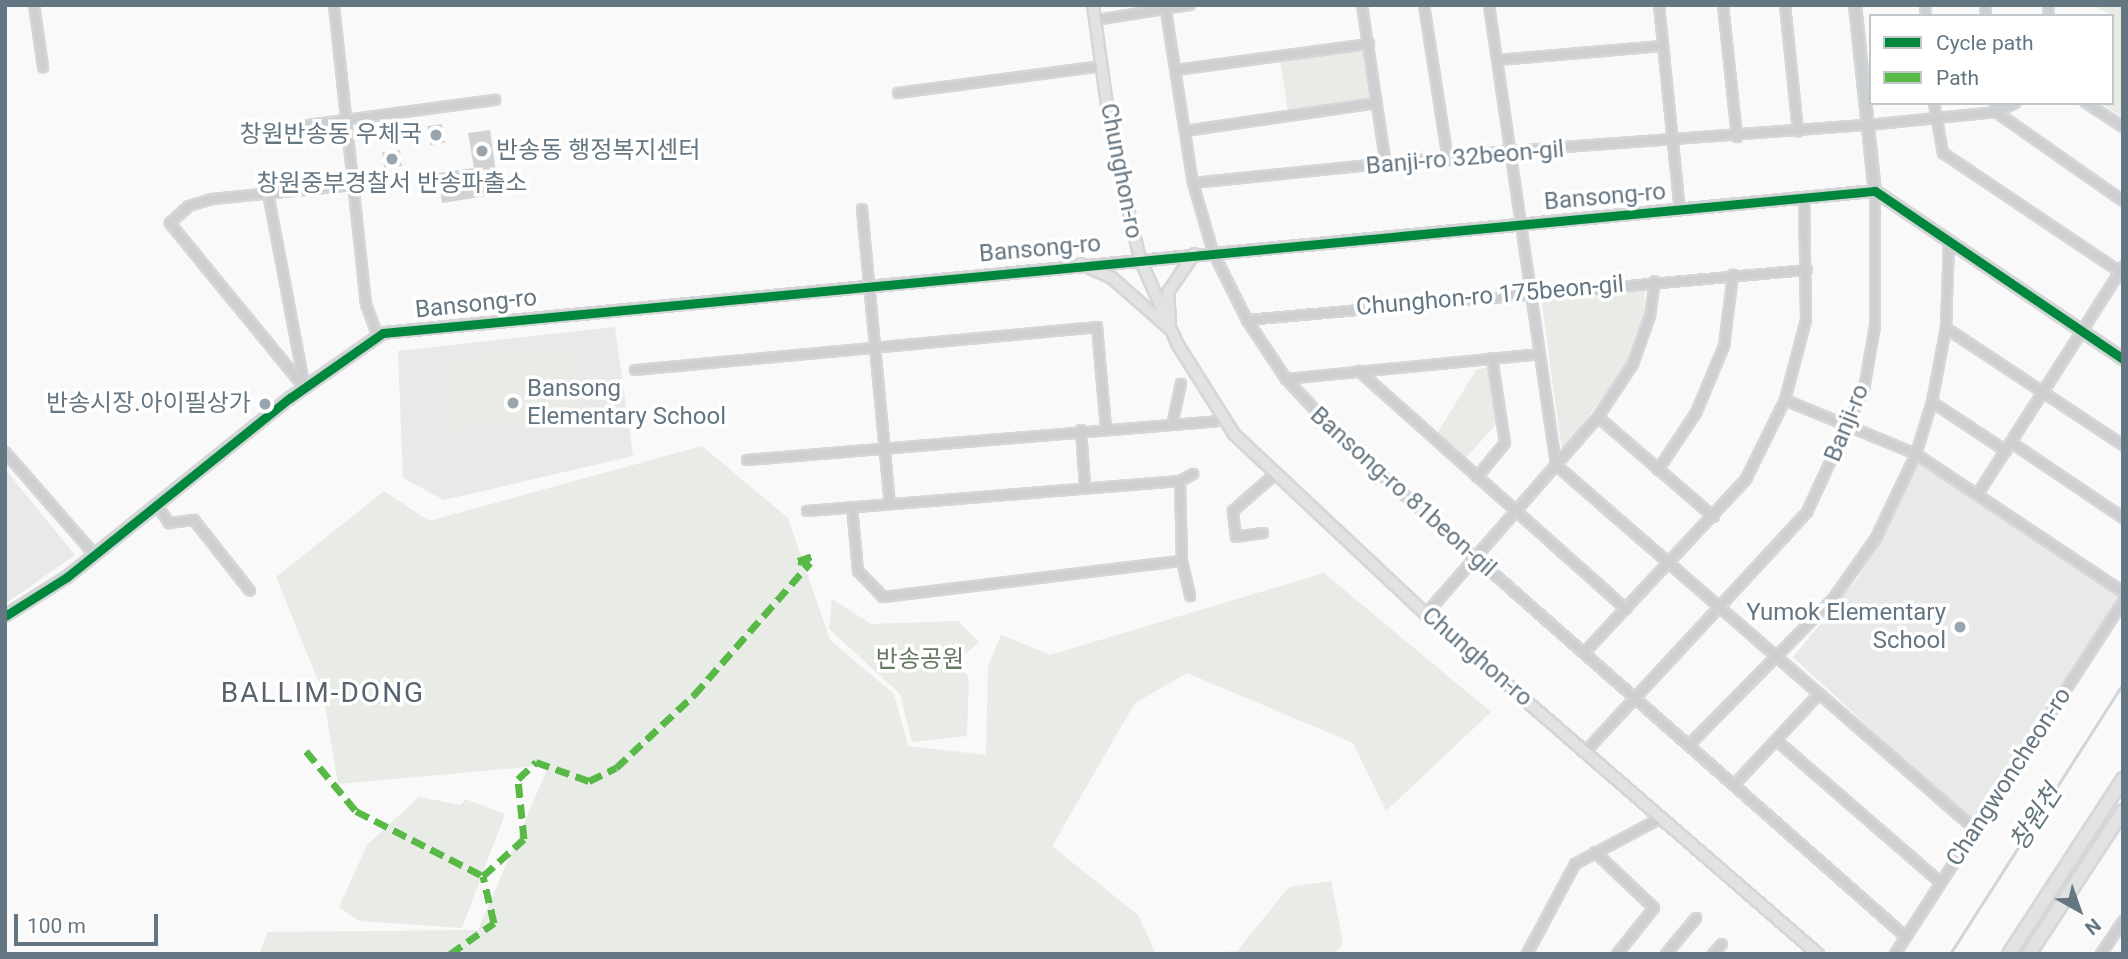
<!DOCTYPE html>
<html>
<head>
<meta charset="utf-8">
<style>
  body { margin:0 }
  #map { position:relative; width:2128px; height:959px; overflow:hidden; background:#f9f9f9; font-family:Roboto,"Noto Sans KR",sans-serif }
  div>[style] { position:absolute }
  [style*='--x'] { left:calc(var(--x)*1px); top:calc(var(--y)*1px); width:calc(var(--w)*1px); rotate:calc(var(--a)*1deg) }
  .built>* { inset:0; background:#e8e9e9 }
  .green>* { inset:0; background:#e8ebe6; transform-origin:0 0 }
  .stream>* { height:2.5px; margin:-1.25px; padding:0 1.25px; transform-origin:1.25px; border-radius:1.25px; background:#ced6d9 }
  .building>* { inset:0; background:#d0d2d3; transform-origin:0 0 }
  .roads { filter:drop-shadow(2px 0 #d5d6d7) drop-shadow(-2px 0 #d5d6d7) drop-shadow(0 2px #d5d6d7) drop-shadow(0 -2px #d5d6d7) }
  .minor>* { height:8px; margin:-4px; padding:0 4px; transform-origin:4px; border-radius:4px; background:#cecfd0 }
  .tertiary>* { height:10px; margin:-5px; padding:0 5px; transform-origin:5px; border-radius:5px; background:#cecfd0 }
  .secondary>* { height:10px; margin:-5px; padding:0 5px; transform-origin:5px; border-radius:5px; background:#e1e2e2 }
  .primary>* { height:12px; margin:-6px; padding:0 6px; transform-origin:6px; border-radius:6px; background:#e1e2e2 }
  .quiet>* { height:7px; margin-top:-3.5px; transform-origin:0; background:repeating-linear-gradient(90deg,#58b947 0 14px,transparent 0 21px) }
  .cycleway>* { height:9px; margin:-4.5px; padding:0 4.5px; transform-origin:4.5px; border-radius:4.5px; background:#00873e }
  .dots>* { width:19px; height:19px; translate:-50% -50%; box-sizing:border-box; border:4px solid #fff; border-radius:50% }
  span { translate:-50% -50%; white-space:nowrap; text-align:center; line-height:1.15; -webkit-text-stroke:7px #fff; paint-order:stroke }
  .poi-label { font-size:24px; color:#657683 }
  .right { translate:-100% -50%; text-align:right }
  .left { translate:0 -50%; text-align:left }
  .street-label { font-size:24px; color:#657683 }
  .park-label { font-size:24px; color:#687a64 }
  .water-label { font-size:26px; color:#60757c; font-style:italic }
  .quarter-label { font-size:28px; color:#57646e; letter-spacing:2px }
  .frame { position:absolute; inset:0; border:7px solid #657683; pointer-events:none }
  .legend { position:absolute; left:1869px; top:14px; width:245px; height:91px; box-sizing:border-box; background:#fff; border:2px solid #c1c8cd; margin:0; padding:9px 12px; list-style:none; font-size:21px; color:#657683 }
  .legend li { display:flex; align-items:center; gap:14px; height:35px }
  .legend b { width:35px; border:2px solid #c1c8cd }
  .north { position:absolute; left:2044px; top:875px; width:70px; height:70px; -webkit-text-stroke:5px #fff; paint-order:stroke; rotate:140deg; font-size:19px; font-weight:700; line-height:28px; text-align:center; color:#657683 }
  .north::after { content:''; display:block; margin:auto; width:24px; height:32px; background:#657683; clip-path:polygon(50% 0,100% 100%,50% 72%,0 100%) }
  .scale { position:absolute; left:14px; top:914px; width:144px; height:32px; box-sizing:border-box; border:4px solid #657683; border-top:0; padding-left:9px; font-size:21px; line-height:24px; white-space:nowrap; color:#657683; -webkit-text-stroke:5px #fff; paint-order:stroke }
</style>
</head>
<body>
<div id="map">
  <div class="built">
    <i style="clip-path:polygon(615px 327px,633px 456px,444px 500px,403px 478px,398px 351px)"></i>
    <i style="clip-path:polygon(1920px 462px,2122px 597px,1975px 825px,1793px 657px,1858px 578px)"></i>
    <i style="clip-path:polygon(5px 469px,75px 555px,5px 604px)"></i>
  </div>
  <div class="green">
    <i style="clip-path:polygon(2093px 5px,2123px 5px,2123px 118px,2101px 103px,2112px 103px,2112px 16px)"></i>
    <i style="left:1365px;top:47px;width:55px;height:86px;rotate:81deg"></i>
    <i style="clip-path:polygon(1645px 288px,1644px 315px,1631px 359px,1562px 452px,1541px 297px)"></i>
    <i style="left:573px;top:347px;width:72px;height:135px;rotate:85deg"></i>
    <i style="clip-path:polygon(1491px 366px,1499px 421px,1463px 461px,1435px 437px,1476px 370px)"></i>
    <i style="clip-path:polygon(702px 446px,788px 518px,830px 640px,894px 694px,908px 746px,986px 755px,988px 666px,1001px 635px,1050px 655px,1324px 573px,1491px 712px,1386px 811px,1353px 743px,1187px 673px,1135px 703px,1052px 846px,1138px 915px,1156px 954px,259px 954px,268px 932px,478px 930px,549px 765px,338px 784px,323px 693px,276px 577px,384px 491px,429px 521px)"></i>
    <i style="clip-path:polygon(832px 599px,871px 624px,958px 621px,979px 642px,959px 660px,969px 679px,967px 736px,912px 742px,900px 694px,829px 629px)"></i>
    <i style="clip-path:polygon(419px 797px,461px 805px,465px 799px,505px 814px,462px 928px,359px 921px,339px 907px,367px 845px)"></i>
    <i style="clip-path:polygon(1331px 881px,1343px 943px,1335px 954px,1191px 954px,1237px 951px,1289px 887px)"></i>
  </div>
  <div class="stream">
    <i style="--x:1950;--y:954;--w:322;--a:-57.4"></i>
  </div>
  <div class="building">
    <i style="left:442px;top:124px;width:19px;height:15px;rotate:81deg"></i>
    <i style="clip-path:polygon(490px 130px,499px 194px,442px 203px,438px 173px,474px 168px,468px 133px)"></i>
    <i style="left:400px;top:150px;width:16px;height:18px;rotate:83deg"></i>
  </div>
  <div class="roads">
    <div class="minor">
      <i style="--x:34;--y:5;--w:63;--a:81.7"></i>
      <i style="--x:334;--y:5;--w:301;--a:83.9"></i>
      <i style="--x:366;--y:304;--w:33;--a:70"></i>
      <i style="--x:1165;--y:5;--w:180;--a:81.1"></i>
      <i style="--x:1193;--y:183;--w:72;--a:73.8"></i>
      <i style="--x:1213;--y:252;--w:76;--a:63.4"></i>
      <i style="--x:1247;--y:320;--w:71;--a:56.5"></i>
      <i style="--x:1286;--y:379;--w:93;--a:46.7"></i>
      <i style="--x:1350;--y:447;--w:741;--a:41.39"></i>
      <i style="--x:1362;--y:5;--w:163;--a:81.5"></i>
      <i style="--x:1424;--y:5;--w:157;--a:81.2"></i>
      <i style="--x:1489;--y:5;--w:465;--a:81.7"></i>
      <i style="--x:1556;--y:465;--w:556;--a:40.99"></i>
      <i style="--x:1659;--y:5;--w:206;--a:84.2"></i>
      <i style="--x:1723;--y:5;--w:133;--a:83.9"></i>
      <i style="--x:1785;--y:5;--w:127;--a:84.1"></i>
      <i style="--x:1925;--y:5;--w:11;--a:85"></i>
      <i style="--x:1985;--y:5;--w:11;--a:85"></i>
      <i style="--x:2048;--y:5;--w:11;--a:85"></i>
      <i style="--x:1096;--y:20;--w:95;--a:-9.1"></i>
      <i style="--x:1498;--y:60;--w:165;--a:-4.9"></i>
      <i style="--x:1176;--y:70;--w:195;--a:-7.7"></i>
      <i style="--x:898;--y:93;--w:206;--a:-7.5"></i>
      <i style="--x:1934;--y:103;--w:51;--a:79.8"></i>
      <i style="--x:1943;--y:153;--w:217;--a:33.9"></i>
      <i style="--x:1995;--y:103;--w:9;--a:84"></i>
      <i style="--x:1996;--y:112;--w:155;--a:35"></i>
      <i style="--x:2086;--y:103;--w:44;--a:33"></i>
      <i style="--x:294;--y:127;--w:203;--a:-7.7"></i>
      <i style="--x:1185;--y:131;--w:194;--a:-8.3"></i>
      <i style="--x:1193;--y:183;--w:319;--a:-5.8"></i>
      <i style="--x:1510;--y:151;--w:359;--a:-4.2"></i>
      <i style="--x:1868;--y:125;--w:129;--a:-5.8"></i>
      <i style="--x:1996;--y:112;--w:21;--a:-25"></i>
      <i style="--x:268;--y:193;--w:194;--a:79.3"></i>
      <i style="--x:862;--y:209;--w:295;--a:84.6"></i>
      <i style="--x:1247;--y:320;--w:562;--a:-5.1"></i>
      <i style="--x:1946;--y:328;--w:212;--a:33.5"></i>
      <i style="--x:635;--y:370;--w:464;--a:-5.3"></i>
      <i style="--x:1097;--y:327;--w:100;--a:84.9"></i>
      <i style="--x:1359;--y:371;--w:358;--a:41.7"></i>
      <i style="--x:1286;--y:379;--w:255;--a:-5.6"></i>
      <i style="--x:304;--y:387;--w:212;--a:-129.3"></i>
      <i style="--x:170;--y:223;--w:25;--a:-42"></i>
      <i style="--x:189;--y:206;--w:24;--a:-17"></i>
      <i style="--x:212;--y:199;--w:143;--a:-5.6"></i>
      <i style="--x:1785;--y:400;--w:142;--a:22.4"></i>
      <i style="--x:1916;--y:454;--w:249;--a:33.7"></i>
      <i style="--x:1932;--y:402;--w:89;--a:33.5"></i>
      <i style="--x:1598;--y:417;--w:153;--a:40.8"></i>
      <i style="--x:1173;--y:421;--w:38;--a:-78"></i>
      <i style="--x:1081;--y:430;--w:56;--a:85.9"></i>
      <i style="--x:2012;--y:443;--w:134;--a:34"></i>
      <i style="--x:5;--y:452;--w:137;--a:48.9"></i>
      <i style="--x:747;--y:460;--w:469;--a:-4.7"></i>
      <i style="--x:1658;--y:470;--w:69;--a:-56.3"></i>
      <i style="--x:1696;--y:413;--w:73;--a:-67.3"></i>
      <i style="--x:1724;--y:346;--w:72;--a:-82.8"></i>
      <i style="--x:1477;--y:477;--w:44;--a:-50.5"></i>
      <i style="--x:1505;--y:443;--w:86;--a:-98.7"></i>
      <i style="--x:1180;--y:481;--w:80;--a:88.6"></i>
      <i style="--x:1979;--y:492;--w:267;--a:-57.4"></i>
      <i style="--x:157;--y:505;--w:22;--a:56"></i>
      <i style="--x:169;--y:523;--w:25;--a:-7"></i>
      <i style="--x:194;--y:520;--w:90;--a:51.7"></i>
      <i style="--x:852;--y:507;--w:64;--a:84.6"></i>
      <i style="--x:858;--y:571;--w:36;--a:46"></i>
      <i style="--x:883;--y:597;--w:301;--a:-6.9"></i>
      <i style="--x:1182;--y:561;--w:36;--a:77"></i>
      <i style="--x:807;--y:511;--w:374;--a:-4.6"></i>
      <i style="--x:1180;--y:481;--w:15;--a:-28"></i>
      <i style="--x:1263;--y:533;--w:27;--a:172"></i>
      <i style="--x:1236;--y:537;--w:26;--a:-97"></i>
      <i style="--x:1233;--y:511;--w:55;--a:-41.3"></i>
      <i style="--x:1426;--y:614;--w:262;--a:-48.9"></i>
      <i style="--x:1598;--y:417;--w:64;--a:-56.6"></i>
      <i style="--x:1633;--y:364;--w:51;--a:-70.5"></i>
      <i style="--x:1650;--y:316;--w:35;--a:-82"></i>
      <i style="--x:1584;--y:653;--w:238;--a:-47"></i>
      <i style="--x:1746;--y:479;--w:88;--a:-63.7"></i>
      <i style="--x:1785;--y:400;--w:83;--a:-75.3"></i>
      <i style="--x:1806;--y:320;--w:122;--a:-90.9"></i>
      <i style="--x:1776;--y:740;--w:218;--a:40.9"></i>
      <i style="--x:1689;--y:745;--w:205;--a:-45.4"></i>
      <i style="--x:1833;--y:599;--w:75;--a:-54.8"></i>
      <i style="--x:1876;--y:538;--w:93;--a:-64.5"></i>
      <i style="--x:1916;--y:454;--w:54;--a:-72.9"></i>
      <i style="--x:1932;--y:402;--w:75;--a:-79.3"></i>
      <i style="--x:1946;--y:328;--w:87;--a:-88"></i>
      <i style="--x:1586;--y:751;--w:326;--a:-47.2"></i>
      <i style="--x:1807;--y:512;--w:136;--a:-65.1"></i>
      <i style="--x:1864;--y:389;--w:64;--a:-80.1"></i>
      <i style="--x:1875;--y:326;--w:135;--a:-90"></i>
      <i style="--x:1735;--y:784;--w:123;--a:-47"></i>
      <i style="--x:1595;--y:852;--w:81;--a:43.5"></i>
      <i style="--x:1654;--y:908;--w:59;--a:128.8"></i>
      <i style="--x:1527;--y:954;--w:102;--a:-61.9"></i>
      <i style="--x:1575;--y:864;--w:98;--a:-28.1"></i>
      <i style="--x:1666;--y:954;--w:47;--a:-50.2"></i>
      <i style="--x:1713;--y:954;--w:13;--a:-48"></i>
      <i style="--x:1895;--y:954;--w:420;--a:-57.1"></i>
      <i style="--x:2101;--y:954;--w:40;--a:-56"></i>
    </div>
    <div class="tertiary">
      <i style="--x:1855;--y:5;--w:187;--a:83.9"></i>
      <i style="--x:5;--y:616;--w:73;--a:-32.2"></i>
      <i style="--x:67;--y:577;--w:286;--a:-38.8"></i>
      <i style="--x:290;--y:398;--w:113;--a:-35"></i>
      <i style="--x:383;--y:333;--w:1499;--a:-5.44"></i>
      <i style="--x:1875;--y:191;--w:300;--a:34.1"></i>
    </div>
    <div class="secondary">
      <i style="--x:1093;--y:5;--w:143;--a:82"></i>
      <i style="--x:1113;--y:147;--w:115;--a:76.4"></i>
      <i style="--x:1140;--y:259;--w:94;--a:66.2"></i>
      <i style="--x:1178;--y:345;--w:105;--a:57.8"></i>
      <i style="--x:1234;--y:434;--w:263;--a:43.2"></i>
      <i style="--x:1426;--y:614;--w:519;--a:40.94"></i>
      <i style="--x:1081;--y:264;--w:34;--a:24"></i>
      <i style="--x:1112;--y:278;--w:76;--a:41.3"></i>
      <i style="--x:1170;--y:320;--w:28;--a:-94"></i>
      <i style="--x:1168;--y:292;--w:46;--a:-55.6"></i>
    </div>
    <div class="primary">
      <i style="--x:2009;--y:954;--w:209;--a:-56.9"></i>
      <i style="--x:2029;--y:954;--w:171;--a:-56.7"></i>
    </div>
  </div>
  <div class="quiet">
    <i style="--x:306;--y:751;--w:78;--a:50.2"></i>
    <i style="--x:356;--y:811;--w:143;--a:27.1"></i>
    <i style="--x:483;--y:876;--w:55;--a:-42.1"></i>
    <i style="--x:524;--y:839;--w:60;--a:-95.7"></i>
    <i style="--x:518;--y:779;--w:25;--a:-43"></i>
    <i style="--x:536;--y:762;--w:56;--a:19.7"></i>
    <i style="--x:589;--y:781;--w:30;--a:-26"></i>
    <i style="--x:616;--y:768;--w:107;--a:-43.1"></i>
    <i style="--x:694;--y:695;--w:176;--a:-48.7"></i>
    <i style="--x:810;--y:563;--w:12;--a:-171"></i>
    <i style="--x:798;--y:561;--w:18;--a:-19"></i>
    <i style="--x:450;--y:954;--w:54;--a:-35.2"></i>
    <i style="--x:494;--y:923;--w:48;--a:-103.2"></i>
  </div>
  <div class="cycleway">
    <i style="--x:5;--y:616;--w:73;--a:-32.2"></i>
    <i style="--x:67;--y:577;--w:286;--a:-38.8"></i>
    <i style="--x:290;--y:398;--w:113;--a:-35"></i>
    <i style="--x:383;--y:333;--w:1499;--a:-5.44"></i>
    <i style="--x:1875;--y:191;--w:300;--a:34.1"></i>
  </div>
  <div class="dots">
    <i style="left:436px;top:135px;background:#99a4ac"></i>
    <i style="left:482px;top:151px;background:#99a4ac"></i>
    <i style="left:392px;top:159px;background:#99a4ac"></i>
    <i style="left:513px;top:403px;background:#99a4ac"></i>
    <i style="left:265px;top:404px;background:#99a4ac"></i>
    <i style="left:1960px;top:627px;background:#99a4ac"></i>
  </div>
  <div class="poi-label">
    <span class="right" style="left:422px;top:135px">창원반송동 우체국</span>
    <span class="left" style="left:496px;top:151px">반송동 행정복지센터</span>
    <span style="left:392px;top:184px">창원중부경찰서 반송파출소</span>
    <span class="left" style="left:527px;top:403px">Bansong<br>Elementary School</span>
    <span class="right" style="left:251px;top:404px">반송시장.아이필상가</span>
    <span class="right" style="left:1946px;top:627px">Yumok Elementary<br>School</span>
  </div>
  <div class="street-label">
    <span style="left:1465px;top:158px;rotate:-5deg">Banji-ro 32beon-gil</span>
    <span style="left:1121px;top:171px;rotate:79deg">Chunghon-ro</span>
    <span style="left:1605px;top:197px;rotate:-5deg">Bansong-ro</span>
    <span style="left:1040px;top:249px;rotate:-5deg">Bansong-ro</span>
    <span style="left:1490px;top:296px;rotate:-5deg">Chunghon-ro 175beon-gil</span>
    <span style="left:476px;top:304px;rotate:-6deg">Bansong-ro</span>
    <span style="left:1847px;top:423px;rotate:-68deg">Banji-ro</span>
    <span style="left:1403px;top:492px;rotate:42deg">Bansong-ro 81beon-gil</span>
    <span style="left:1477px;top:657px;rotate:41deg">Chunghon-ro</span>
    <span style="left:2009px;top:777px;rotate:-57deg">Changwoncheon-ro</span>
  </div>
  <div class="park-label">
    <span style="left:920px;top:660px">반송공원</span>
  </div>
  <div class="water-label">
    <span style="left:2036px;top:818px;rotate:-57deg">창원천</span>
  </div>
  <div class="quarter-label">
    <span style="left:323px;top:693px">BALLIM-DONG</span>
  </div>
  <div class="frame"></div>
  <ul class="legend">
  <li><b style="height:9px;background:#00873e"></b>Cycle path</li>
  <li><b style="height:9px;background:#58b947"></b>Path</li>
  </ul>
  <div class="north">N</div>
  <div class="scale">100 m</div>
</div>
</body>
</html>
